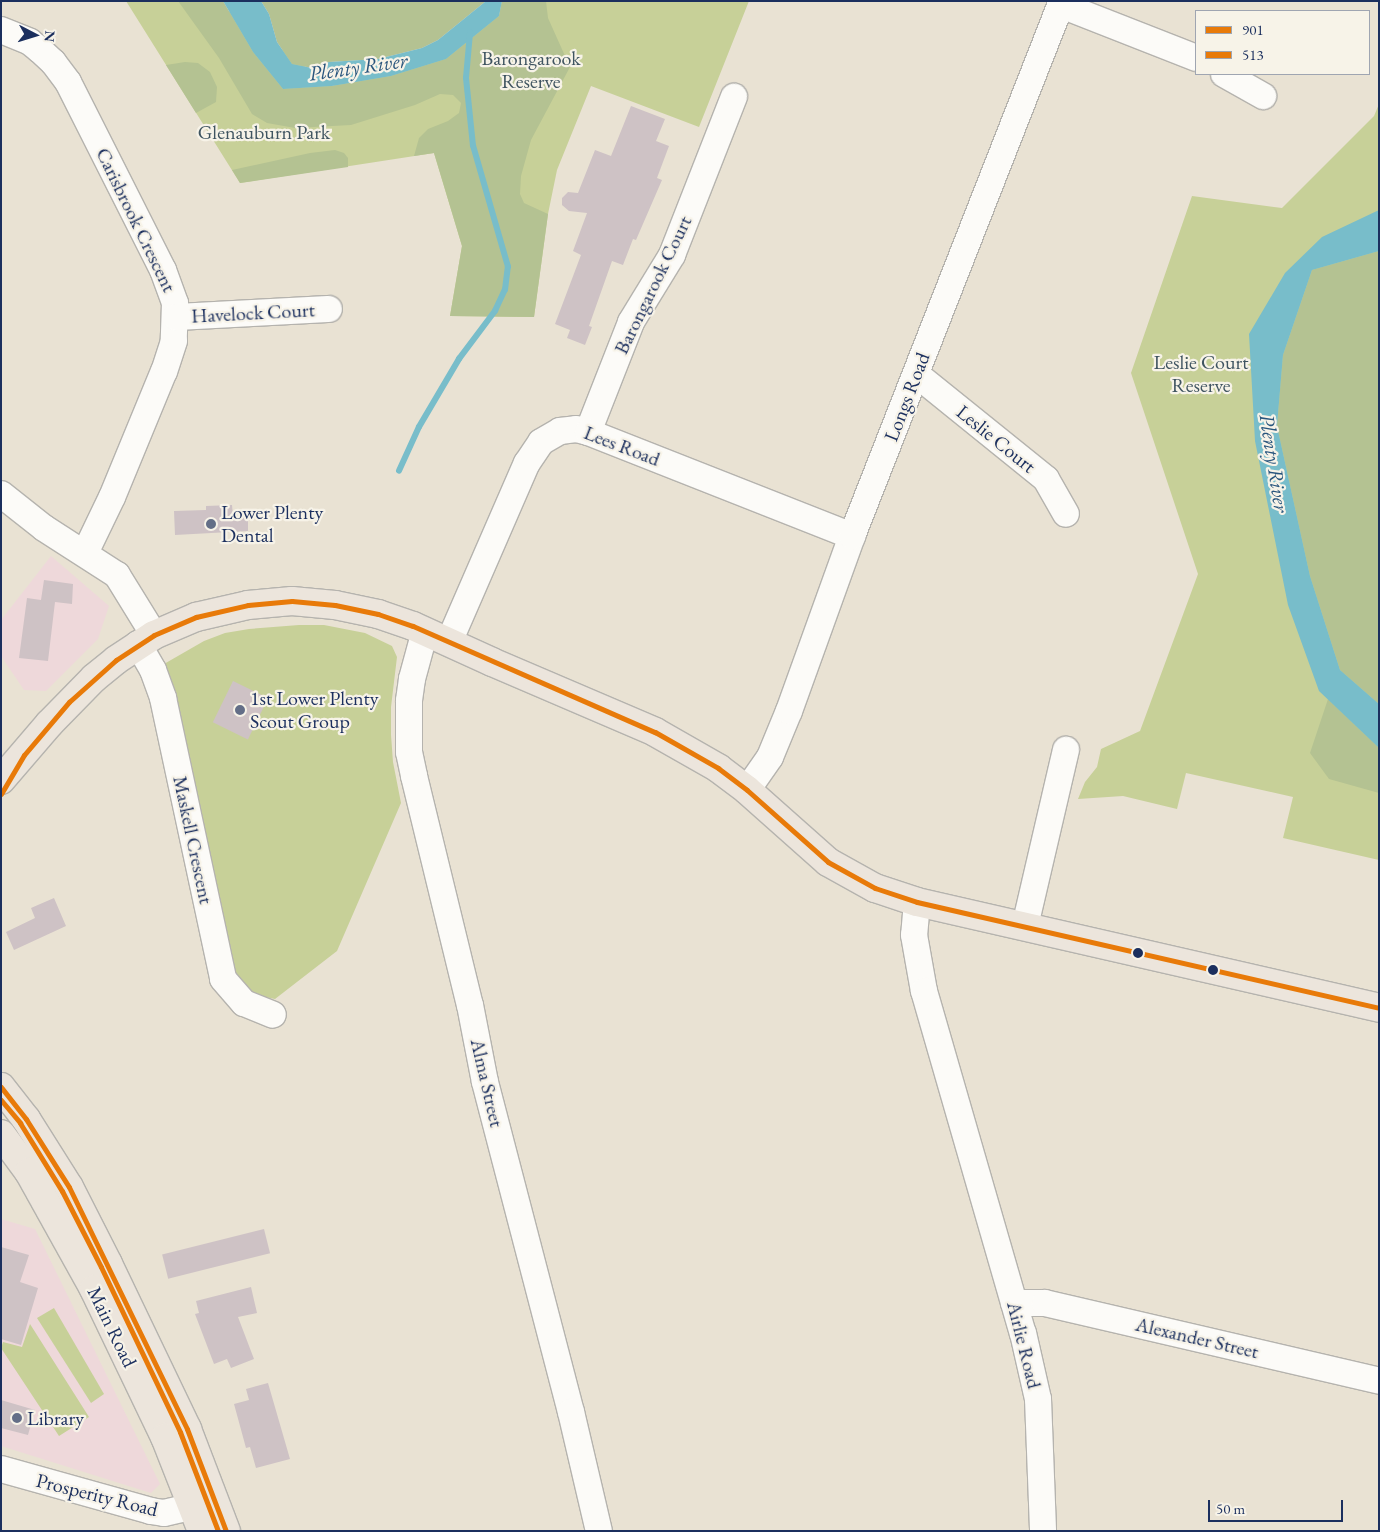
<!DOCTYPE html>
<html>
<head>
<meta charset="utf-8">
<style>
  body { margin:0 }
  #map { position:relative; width:1380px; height:1532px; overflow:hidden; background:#e9e2d3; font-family:"EB Garamond",serif }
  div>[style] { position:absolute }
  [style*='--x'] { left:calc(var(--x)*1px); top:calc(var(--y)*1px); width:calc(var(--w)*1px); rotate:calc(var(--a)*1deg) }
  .built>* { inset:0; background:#eed8da }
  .green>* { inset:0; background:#c7d098 }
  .forest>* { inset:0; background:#b4c292 }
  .water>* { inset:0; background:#78bdca }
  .stream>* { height:5.5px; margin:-2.75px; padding:0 2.75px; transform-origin:2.75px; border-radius:2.75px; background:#78bdca }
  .building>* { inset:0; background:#cec2c5; transform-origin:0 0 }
  .roads { filter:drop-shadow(1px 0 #b5b3ae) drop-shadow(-1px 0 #b5b3ae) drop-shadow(0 1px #b5b3ae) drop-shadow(0 -1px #b5b3ae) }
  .minor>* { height:26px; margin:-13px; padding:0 13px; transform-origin:13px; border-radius:13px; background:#fcfbf8 }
  .major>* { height:28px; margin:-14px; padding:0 14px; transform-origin:14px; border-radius:14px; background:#ece5dc }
  .bus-1>* { height:5px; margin:-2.5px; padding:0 2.5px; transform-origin:2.5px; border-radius:2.5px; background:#e87a09 }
  .bus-2>* { height:5px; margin:-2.5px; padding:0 2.5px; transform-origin:2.5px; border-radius:2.5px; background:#e87a09 }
  .dots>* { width:14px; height:14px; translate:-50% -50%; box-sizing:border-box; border:2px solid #f7f3e8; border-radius:50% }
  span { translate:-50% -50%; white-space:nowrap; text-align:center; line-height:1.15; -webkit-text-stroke:4.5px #f7f3e8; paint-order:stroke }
  .park-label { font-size:20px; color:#3f5460 }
  .street-label { font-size:20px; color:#1b2f5e }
  .poi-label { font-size:20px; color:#1b2f5e }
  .left { translate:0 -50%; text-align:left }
  .water-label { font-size:21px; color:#28557d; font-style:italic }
  .frame { position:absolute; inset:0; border:2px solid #1b2f5e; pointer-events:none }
  .legend { position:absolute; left:1195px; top:10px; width:175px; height:65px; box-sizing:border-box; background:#f7f3e8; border:1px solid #9fa5b1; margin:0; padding:6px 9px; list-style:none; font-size:15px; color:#1b2f5e }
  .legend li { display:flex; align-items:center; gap:10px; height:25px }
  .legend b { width:25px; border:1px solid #9fa5b1 }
  .north { position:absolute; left:10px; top:10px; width:50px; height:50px; -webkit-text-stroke:4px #f7f3e8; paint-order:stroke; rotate:95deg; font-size:14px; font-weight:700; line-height:20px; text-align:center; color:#1b2f5e }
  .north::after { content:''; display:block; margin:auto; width:18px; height:22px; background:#1b2f5e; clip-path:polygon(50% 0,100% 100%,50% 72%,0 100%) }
  .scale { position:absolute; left:1208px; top:1500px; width:135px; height:22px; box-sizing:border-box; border:2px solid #1b2f5e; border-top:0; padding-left:6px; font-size:15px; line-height:18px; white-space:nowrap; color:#1b2f5e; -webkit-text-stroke:4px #f7f3e8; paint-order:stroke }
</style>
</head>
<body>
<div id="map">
  <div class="built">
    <i style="clip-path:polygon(51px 556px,109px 606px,98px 639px,46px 691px,24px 690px,1px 656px,1px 620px)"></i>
    <i style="clip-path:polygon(1px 1219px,35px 1229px,160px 1484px,151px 1493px,1px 1446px)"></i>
  </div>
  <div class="green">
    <i style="clip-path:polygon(126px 1px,223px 1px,227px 10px,332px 86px,499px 16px,502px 1px,749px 1px,699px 127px,591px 86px,557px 170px,548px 214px,534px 317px,450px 316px,462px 246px,434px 153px,240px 183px)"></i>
    <i style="clip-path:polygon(1379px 104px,1379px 860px,1283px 838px,1293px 797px,1186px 773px,1177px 809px,1123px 796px,1078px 799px,1085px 782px,1097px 767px,1101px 749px,1140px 731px,1198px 574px,1131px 373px,1192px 196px,1282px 208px,1374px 116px)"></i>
    <i style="clip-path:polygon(299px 625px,324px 625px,365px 633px,392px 646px,397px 657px,391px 707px,391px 735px,393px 762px,401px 803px,337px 951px,275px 999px,246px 993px,236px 975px,164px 664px,204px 641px,225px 633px,249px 629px)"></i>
    <i style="clip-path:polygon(54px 1308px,104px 1394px,91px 1403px,37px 1318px)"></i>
    <i style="clip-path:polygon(30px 1324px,89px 1417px,59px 1436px,1px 1348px,3px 1342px,22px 1347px)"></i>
  </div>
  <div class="forest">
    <i style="clip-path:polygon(178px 1px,223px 1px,253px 52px,283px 89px,332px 86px,391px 76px,446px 59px,499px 16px,502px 1px,546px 1px,548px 18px,570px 67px,531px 140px,521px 176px,520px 194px,524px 203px,548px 214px,534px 317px,450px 316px,462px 246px,434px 153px,414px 156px,419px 138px,428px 129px,448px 121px,459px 113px,461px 103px,453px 95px,440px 94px,415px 105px,351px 125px,295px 128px,267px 123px,252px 114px,219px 58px)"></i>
    <i style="clip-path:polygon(261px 1px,486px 1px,438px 40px,422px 48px,378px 59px,329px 62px,312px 68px,292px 64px,277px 42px,269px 14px)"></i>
    <i style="clip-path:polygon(185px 62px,198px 63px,210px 72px,217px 87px,216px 102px,196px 113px,166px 65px)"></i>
    <i style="clip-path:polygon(335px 150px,344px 153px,348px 158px,348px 167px,240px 183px,232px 170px,310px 153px)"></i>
    <i style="clip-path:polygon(1379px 251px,1379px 704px,1340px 670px,1310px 576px,1277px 426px,1283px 355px,1312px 270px)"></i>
    <i style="clip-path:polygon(1328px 699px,1379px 748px,1379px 793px,1329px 779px,1310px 753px)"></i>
  </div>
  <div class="water">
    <i style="clip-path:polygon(223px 1px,261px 1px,269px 14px,277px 42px,292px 64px,312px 68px,329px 62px,378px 59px,422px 48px,438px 40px,486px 1px,502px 1px,499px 16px,446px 59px,391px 76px,332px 86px,283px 89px,253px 52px)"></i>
    <i style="clip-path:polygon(1379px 210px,1379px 251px,1312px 270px,1283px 355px,1277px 426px,1310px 576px,1340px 670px,1379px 704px,1379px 748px,1319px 691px,1288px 605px,1255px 441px,1249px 334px,1285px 273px,1322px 237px)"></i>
  </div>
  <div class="stream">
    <i style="--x:399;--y:471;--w:48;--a:-65.6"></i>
    <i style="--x:419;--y:427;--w:79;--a:-59.5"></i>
    <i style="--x:459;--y:359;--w:60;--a:-53.1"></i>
    <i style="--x:495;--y:311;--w:23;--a:-65"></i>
    <i style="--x:505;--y:290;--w:23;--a:-83"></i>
    <i style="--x:508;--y:267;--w:126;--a:-106.1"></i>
    <i style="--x:473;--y:146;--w:68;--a:-95.9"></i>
    <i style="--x:466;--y:78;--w:45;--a:-84.9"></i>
  </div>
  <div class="building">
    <i style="clip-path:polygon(631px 106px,665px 119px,656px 141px,669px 146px,657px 178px,662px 180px,636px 240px,633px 239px,623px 265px,612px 261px,589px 326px,592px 327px,585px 345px,567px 338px,570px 330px,555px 324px,581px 255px,573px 251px,587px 213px,569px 211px,562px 205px,562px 198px,568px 192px,578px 193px,595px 150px,611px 156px)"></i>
    <i style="clip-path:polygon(232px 505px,233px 516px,248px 516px,248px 531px,175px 535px,174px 511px,206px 510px,206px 506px)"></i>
    <i style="clip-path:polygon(44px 580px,73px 584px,72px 604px,55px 602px,48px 661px,19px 658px,27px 598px,41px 600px)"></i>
    <i style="left:233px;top:681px;width:39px;height:46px;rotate:26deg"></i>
    <i style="clip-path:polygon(54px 898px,66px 926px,14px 950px,6px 932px,35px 918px,31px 908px)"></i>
    <i style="left:264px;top:1229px;width:25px;height:105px;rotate:76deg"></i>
    <i style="clip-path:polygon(1px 1247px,29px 1255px,20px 1282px,38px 1288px,21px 1345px,1px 1339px)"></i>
    <i style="clip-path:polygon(251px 1287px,257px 1313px,238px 1317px,254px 1359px,231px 1368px,227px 1359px,214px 1364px,195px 1314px,199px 1313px,196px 1301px)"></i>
    <i style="clip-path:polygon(268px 1383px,290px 1459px,256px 1468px,250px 1447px,246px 1448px,234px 1404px,249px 1400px,246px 1389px)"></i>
    <i style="clip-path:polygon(1px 1400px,35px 1410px,28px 1435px,1px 1428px)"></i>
  </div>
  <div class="roads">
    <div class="minor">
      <i style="--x:1061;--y:5;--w:145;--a:21.4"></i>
      <i style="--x:1;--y:30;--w:31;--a:22"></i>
      <i style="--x:30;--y:42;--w:13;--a:39"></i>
      <i style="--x:40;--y:50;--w:18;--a:43"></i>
      <i style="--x:53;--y:62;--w:25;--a:53"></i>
      <i style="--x:68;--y:82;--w:211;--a:63.2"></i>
      <i style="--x:163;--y:270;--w:35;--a:70"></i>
      <i style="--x:175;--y:303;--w:38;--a:92"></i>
      <i style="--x:174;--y:341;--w:32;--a:108"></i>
      <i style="--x:164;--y:371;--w:136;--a:112.4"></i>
      <i style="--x:112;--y:497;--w:62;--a:115.7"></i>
      <i style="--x:1224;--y:74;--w:45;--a:29.4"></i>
      <i style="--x:176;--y:317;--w:153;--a:-3"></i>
      <i style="--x:916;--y:374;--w:167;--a:38.9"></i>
      <i style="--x:1046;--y:479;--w:40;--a:60.3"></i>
      <i style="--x:588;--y:432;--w:118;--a:-68.6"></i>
      <i style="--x:631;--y:322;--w:79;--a:-58.5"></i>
      <i style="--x:672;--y:255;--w:170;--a:-68.6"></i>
      <i style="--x:1;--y:494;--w:55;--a:38.3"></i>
      <i style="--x:44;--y:528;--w:87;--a:32.8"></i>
      <i style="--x:117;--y:575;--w:70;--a:58.3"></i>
      <i style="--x:425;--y:631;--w:50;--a:105.2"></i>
      <i style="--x:412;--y:679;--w:22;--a:98"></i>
      <i style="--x:409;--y:701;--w:51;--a:90"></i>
      <i style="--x:409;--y:752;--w:25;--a:78"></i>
      <i style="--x:414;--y:776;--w:236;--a:76.3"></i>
      <i style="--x:470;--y:1005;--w:78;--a:79"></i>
      <i style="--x:485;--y:1082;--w:341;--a:75.4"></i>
      <i style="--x:571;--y:1412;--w:122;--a:76.8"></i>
      <i style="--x:449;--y:642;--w:195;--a:-66.5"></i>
      <i style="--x:527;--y:463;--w:25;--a:-56"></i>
      <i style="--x:541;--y:442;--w:22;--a:-30"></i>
      <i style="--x:560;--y:431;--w:16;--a:-7"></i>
      <i style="--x:576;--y:429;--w:12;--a:14"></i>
      <i style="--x:588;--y:432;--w:284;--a:21.5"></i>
      <i style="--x:138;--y:644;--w:30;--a:60"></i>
      <i style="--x:153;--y:670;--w:30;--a:70"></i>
      <i style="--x:163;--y:698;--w:287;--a:77.9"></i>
      <i style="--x:223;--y:979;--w:32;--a:49"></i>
      <i style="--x:244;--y:1003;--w:31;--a:22"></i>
      <i style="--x:747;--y:790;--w:40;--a:-55.1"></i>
      <i style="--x:770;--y:757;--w:50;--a:-67.6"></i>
      <i style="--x:789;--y:711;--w:186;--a:-70.2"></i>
      <i style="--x:852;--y:536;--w:575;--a:-68.57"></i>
      <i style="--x:917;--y:902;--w:33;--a:95"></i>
      <i style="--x:914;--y:935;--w:57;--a:79.9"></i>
      <i style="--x:924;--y:991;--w:356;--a:73.9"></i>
      <i style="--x:1023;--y:1333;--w:68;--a:77.2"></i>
      <i style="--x:1038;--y:1399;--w:132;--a:87.8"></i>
      <i style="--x:1025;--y:926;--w:181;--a:-76.9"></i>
      <i style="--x:1014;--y:1303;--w:31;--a:0"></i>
      <i style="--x:1045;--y:1303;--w:343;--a:13.1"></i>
      <i style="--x:1;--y:1469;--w:156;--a:15.6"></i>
      <i style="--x:151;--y:1511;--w:13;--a:9"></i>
      <i style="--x:164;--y:1513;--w:31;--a:-13"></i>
    </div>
    <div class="major">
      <i style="--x:1;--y:780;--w:74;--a:-49.4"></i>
      <i style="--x:49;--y:724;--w:64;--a:-45.6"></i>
      <i style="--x:94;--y:678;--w:28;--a:-39"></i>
      <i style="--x:116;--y:660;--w:45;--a:-33.3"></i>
      <i style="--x:154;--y:635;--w:46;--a:-23.2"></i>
      <i style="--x:196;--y:617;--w:53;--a:-13"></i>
      <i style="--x:248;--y:605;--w:44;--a:-5.2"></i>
      <i style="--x:292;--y:601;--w:43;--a:5.3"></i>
      <i style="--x:335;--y:605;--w:44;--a:11.8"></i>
      <i style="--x:378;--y:614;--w:37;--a:19"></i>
      <i style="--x:413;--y:626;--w:87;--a:24.5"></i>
      <i style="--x:492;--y:662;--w:177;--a:23.2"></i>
      <i style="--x:655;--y:732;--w:73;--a:29.7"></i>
      <i style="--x:718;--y:768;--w:36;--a:37"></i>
      <i style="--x:747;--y:790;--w:108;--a:41.6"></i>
      <i style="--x:828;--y:862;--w:54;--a:29"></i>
      <i style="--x:875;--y:888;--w:44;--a:18.4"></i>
      <i style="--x:917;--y:902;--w:474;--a:12.9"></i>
      <i style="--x:1;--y:1087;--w:41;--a:52"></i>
      <i style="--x:26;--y:1119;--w:80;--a:57.7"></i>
      <i style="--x:69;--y:1187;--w:86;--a:63.1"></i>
      <i style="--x:108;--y:1264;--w:183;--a:64.4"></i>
      <i style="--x:187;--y:1429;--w:109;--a:69.1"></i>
      <i style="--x:1;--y:1134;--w:47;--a:53.6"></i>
      <i style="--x:29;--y:1172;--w:134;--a:60.9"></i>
      <i style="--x:94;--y:1289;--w:164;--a:64.4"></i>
      <i style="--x:165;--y:1437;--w:101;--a:68.5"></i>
    </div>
  </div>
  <div class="bus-1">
    <i style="--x:1;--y:794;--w:45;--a:-59.5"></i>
    <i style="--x:24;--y:755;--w:70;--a:-49.7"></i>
    <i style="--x:69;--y:702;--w:63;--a:-41.8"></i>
    <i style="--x:116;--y:660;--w:45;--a:-33.3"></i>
    <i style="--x:154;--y:635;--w:46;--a:-23.2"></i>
    <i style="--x:196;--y:617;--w:53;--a:-13"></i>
    <i style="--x:248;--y:605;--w:44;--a:-5.2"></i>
    <i style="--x:292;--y:601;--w:43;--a:5.3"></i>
    <i style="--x:335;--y:605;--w:44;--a:11.8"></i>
    <i style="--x:378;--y:614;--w:37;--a:19"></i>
    <i style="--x:413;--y:626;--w:264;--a:23.7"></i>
    <i style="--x:655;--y:732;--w:73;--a:29.7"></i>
    <i style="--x:718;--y:768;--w:36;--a:37"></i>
    <i style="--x:747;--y:790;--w:108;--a:41.6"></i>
    <i style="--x:828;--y:862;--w:54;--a:29"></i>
    <i style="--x:875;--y:888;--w:44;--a:18.4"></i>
    <i style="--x:917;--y:902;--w:474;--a:12.9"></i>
    <i style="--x:1;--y:1087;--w:41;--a:52"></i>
    <i style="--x:26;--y:1119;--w:80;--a:57.7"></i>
    <i style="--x:69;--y:1187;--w:269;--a:64"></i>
    <i style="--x:187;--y:1429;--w:109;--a:69.1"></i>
  </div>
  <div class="bus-2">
    <i style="--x:1;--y:1100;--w:30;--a:50"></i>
    <i style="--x:20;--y:1123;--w:80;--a:58.3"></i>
    <i style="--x:62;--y:1191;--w:85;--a:62.8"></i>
    <i style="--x:101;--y:1267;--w:183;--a:64.4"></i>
    <i style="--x:180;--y:1432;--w:106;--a:69"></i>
  </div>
  <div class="dots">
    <i style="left:211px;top:524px;background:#636e87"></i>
    <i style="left:240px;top:710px;background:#636e87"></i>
    <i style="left:1138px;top:953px;background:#1b2f5e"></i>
    <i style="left:1213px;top:970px;background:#1b2f5e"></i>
    <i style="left:17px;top:1418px;background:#636e87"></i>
  </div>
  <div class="park-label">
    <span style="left:531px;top:70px">Barongarook<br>Reserve</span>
    <span style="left:264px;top:132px">Glenauburn Park</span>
    <span style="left:1201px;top:374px">Leslie Court<br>Reserve</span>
  </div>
  <div class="street-label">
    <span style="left:136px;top:220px;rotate:64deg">Carisbrook Crescent</span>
    <span style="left:653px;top:285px;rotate:-64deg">Barongarook Court</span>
    <span style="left:253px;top:313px;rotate:-3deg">Havelock Court</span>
    <span style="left:907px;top:397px;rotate:-69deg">Longs Road</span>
    <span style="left:996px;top:439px;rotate:39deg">Leslie Court</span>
    <span style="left:622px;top:446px;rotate:21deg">Lees Road</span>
    <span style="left:193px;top:840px;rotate:78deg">Maskell Crescent</span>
    <span style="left:487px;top:1083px;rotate:77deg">Alma Street</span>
    <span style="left:112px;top:1327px;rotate:64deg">Main Road</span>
    <span style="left:1197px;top:1338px;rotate:13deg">Alexander Street</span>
    <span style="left:1024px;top:1345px;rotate:76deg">Airlie Road</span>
    <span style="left:97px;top:1495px;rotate:14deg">Prosperity Road</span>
  </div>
  <div class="poi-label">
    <span class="left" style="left:221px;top:524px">Lower Plenty<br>Dental</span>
    <span class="left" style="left:250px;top:710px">1st Lower Plenty<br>Scout Group</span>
    <span class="left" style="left:27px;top:1418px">Library</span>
  </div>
  <div class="water-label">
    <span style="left:358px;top:67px;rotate:-8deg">Plenty River</span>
    <span style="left:1274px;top:463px;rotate:81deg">Plenty River</span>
  </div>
  <div class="frame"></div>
  <ul class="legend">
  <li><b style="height:6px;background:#e87a09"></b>901</li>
  <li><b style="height:6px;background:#e87a09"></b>513</li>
  </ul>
  <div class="north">N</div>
  <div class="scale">50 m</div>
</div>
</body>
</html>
